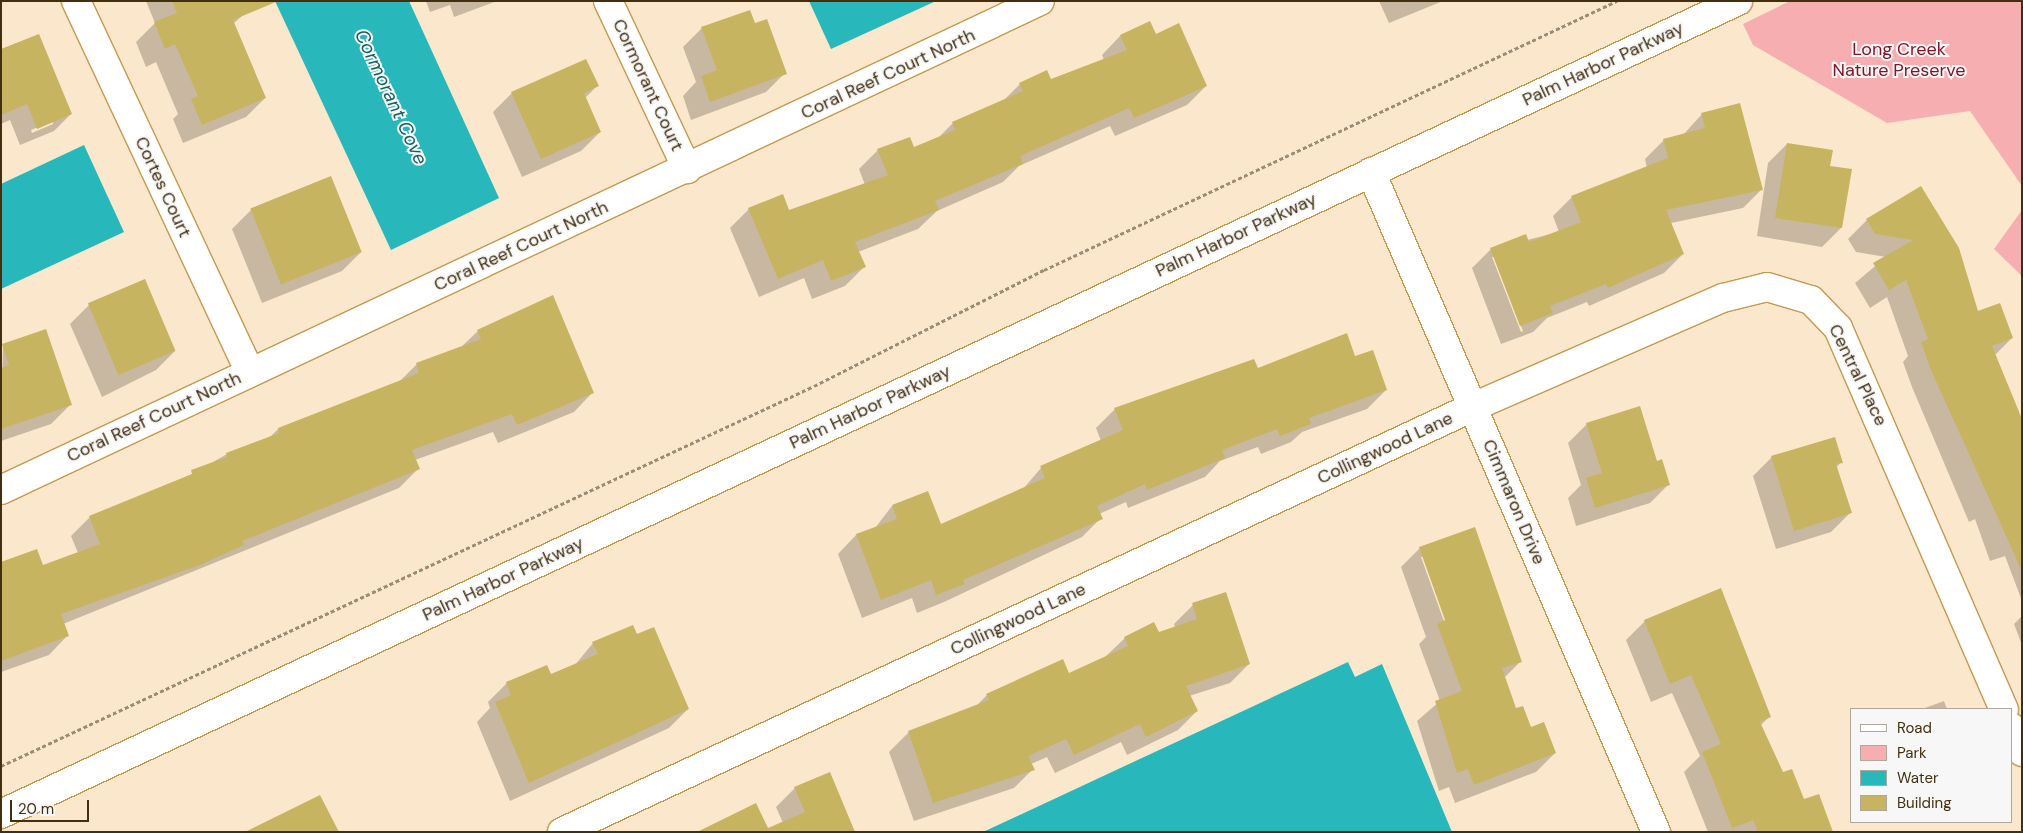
<!DOCTYPE html>
<html>
<head>
<meta charset="utf-8">
<style>
  body { margin:0 }
  #map { position:relative; width:2023px; height:833px; overflow:hidden; background:#fbe7cb; font-family:"DM Sans",sans-serif }
  div>[style] { position:absolute }
  [style*='--x'] { left:calc(var(--x)*1px); top:calc(var(--y)*1px); width:calc(var(--w)*1px); rotate:calc(var(--a)*1deg) }
  .green>* { inset:0; background:#f6aeb0 }
  .water>* { inset:0; background:#28b7ba }
  .shadow>* { inset:0; background:#0003 }
  .building>* { inset:0; background:#c7b461; transform-origin:0 0 }
  .path>* { height:3px; margin-top:-1.5px; transform-origin:0; background:repeating-linear-gradient(90deg,#9f8c6e 0 4px,transparent 0 6.5px) }
  .roads { filter:drop-shadow(1px 0 #c6984e) drop-shadow(-1px 0 #c6984e) drop-shadow(0 1px #c6984e) drop-shadow(0 -1px #c6984e) }
  .minor>* { height:28px; margin:-14px; padding:0 14px; transform-origin:14px; border-radius:14px; background:#fff }
  .tertiary>* { height:28px; margin:-14px; padding:0 14px; transform-origin:14px; border-radius:14px; background:#fff }
  span { translate:-50% -50%; white-space:nowrap; text-align:center; line-height:1.15; -webkit-text-stroke:4px #f7f7f7; paint-order:stroke }
  .park-label { font-size:18px; color:#7d1528 }
  .street-label { font-size:18px; color:#422f10 }
  .water-label { font-size:19px; color:#166062; font-style:italic }
  .frame { position:absolute; inset:0; border:2px solid #422f10; pointer-events:none }
  .legend { position:absolute; left:1850px; top:708px; width:162px; height:115px; box-sizing:border-box; background:#f7f7f7; border:1px solid #afa79b; margin:0; padding:6px 9px; list-style:none; font-size:15px; color:#422f10 }
  .legend li { display:flex; align-items:center; gap:10px; height:25px }
  .legend b { width:25px; border:1px solid #afa79b }
  .scale { position:absolute; left:10px; top:800px; width:79px; height:22px; box-sizing:border-box; border:2px solid #422f10; border-top:0; padding-left:6px; font-size:15px; line-height:18px; white-space:nowrap; color:#422f10; -webkit-text-stroke:4px #f7f7f7; paint-order:stroke }
</style>
</head>
<body>
<div id="map">
  <div class="green">
    <i style="clip-path:polygon(1790px 1px,2022px 1px,2022px 186px,1970px 111px,1887px 123px,1753px 45px,1743px 24px)"></i>
    <i style="clip-path:polygon(2022px 210px,2022px 276px,1994px 249px)"></i>
  </div>
  <div class="water">
    <i style="clip-path:polygon(275px 1px,409px 1px,499px 198px,391px 250px)"></i>
    <i style="clip-path:polygon(809px 1px,936px 1px,831px 49px)"></i>
    <i style="clip-path:polygon(84px 145px,124px 232px,1px 289px,1px 184px)"></i>
    <i style="clip-path:polygon(1348px 662px,1355px 677px,1382px 664px,1452px 832px,983px 832px)"></i>
  </div>
  <div class="shadow">
    <i style="clip-path:polygon(146px 1px,235px 1px,242px 16px,233px 24px,265px 98px,246px 117px,183px 143px,173px 119px,178px 114px,156px 62px,146px 67px,136px 42px,155px 23px)"></i>
    <i style="clip-path:polygon(426px 1px,497px 1px,454px 17px,450px 5px,430px 12px)"></i>
    <i style="clip-path:polygon(1379px 1px,1443px 1px,1389px 23px)"></i>
    <i style="clip-path:polygon(1150px 23px,1155px 35px,1206px 86px,1187px 105px,1115px 136px,1110px 126px,1019px 166px,1003px 182px,937px 211px,918px 229px,858px 252px,864px 267px,845px 286px,812px 299px,804px 278px,759px 297px,730px 228px,749px 209px,789px 212px,865px 185px,859px 169px,878px 150px,913px 149px,937px 139px,953px 123px,1003px 101px,1020px 84px,1051px 81px,1104px 60px,1102px 55px,1120px 36px)"></i>
    <i style="clip-path:polygon(754px 25px,785px 73px,766px 92px,691px 120px,683px 96px,696px 82px,683px 47px,702px 28px)"></i>
    <i style="clip-path:polygon(evenodd,1px 51px,71px 114px,54px 131px,20px 145px,10px 120px,1px 124px,1px 51px,53px 121px,53px 124px,32px 133px,31px 130px,53px 121px)"></i>
    <i style="clip-path:polygon(597px 86px,585px 98px,600px 132px,581px 151px,522px 177px,493px 112px,512px 93px)"></i>
    <i style="clip-path:polygon(evenodd,1702px 114px,1762px 189px,1743px 208px,1671px 223px,1683px 254px,1664px 273px,1589px 306px,1587px 302px,1547px 318px,1533px 332px,1501px 344px,1472px 268px,1491px 249px,1559px 232px,1553px 216px,1572px 197px,1647px 168px,1645px 159px,1664px 140px,1683px 135px,1702px 114px,1492px 257px,1495px 257px,1523px 331px,1521px 332px,1492px 257px)"></i>
    <i style="clip-path:polygon(1787px 144px,1829px 167px,1841px 228px,1822px 247px,1757px 236px,1768px 163px)"></i>
    <i style="clip-path:polygon(1921px 188px,1977px 313px,2012px 338px,1995px 355px,2022px 425px,2022px 601px,2005px 556px,1990px 561px,1975px 519px,1969px 522px,1912px 387px,1903px 362px,1908px 356px,1887px 297px,1870px 308px,1855px 283px,1886px 257px,1856px 252px,1848px 239px,1867px 220px)"></i>
    <i style="clip-path:polygon(251px 210px,361px 252px,342px 271px,262px 303px,232px 229px)"></i>
    <i style="clip-path:polygon(89px 305px,175px 351px,156px 370px,102px 397px,70px 324px)"></i>
    <i style="clip-path:polygon(478px 331px,592px 393px,574px 412px,498px 443px,493px 432px,415px 460px,418px 469px,399px 488px,63px 624px,67px 636px,49px 655px,1px 672px,1px 564px,42px 567px,78px 553px,71px 536px,90px 517px,185px 478px,227px 454px,269px 438px,278px 429px,399px 382px,417px 364px,460px 348px)"></i>
    <i style="clip-path:polygon(3px 345px,70px 405px,51px 424px,1px 441px)"></i>
    <i style="clip-path:polygon(1355px 358px,1386px 390px,1367px 409px,1302px 432px,1291px 442px,1261px 454px,1258px 447px,1220px 461px,1205px 477px,1128px 508px,1126px 502px,1099px 514px,1101px 518px,1082px 537px,944px 602px,917px 613px,912px 598px,862px 618px,838px 554px,856px 535px,875px 528px,892px 506px,940px 525px,1023px 489px,1041px 468px,1101px 441px,1096px 428px,1115px 409px,1253px 361px,1257px 370px)"></i>
    <i style="clip-path:polygon(1587px 424px,1656px 462px,1669px 484px,1650px 503px,1576px 526px,1568px 498px,1581px 485px,1568px 443px)"></i>
    <i style="clip-path:polygon(1772px 457px,1841px 462px,1836px 468px,1850px 513px,1831px 532px,1776px 549px,1753px 476px)"></i>
    <i style="clip-path:polygon(evenodd,1420px 548px,1521px 661px,1504px 678px,1515px 710px,1555px 753px,1536px 772px,1455px 803px,1449px 787px,1439px 791px,1417px 721px,1440px 701px,1419px 644px,1426px 637px,1401px 567px,1420px 548px,1421px 557px,1424px 557px,1449px 626px,1446px 627px,1421px 557px)"></i>
    <i style="clip-path:polygon(1193px 605px,1249px 664px,1230px 683px,1189px 696px,1197px 711px,1178px 730px,1127px 755px,1121px 742px,1055px 773px,1047px 757px,1031px 764px,1033px 769px,1014px 788px,914px 821px,889px 752px,908px 733px,975px 707px,987px 695px,1069px 674px,1105px 657px,1125px 638px,1153px 624px,1158px 634px,1175px 628px,1174px 624px)"></i>
    <i style="clip-path:polygon(2022px 616px,2022px 645px,2014px 624px)"></i>
    <i style="clip-path:polygon(1645px 621px,1770px 716px,1761px 725px,1782px 774px,1832px 832px,1708px 832px,1684px 772px,1700px 756px,1672px 693px,1651px 702px,1626px 640px)"></i>
    <i style="clip-path:polygon(637px 636px,688px 709px,669px 728px,510px 801px,477px 722px,490px 708px,488px 702px,507px 683px,550px 676px,575px 665px,593px 643px)"></i>
    <i style="clip-path:polygon(1944px 701px,1947px 709px,1922px 709px)"></i>
    <i style="clip-path:polygon(795px 788px,854px 832px,767px 829px,783px 823px,776px 807px)"></i>
  </div>
  <div class="building">
    <i style="clip-path:polygon(172px 1px,278px 1px,233px 20px,266px 98px,202px 125px,191px 99px,198px 96px,175px 44px,165px 49px,154px 22px,177px 13px)"></i>
    <i style="clip-path:polygon(750px 10px,755px 23px,767px 19px,787px 74px,710px 102px,701px 76px,717px 70px,701px 27px)"></i>
    <i style="clip-path:polygon(1150px 21px,1156px 34px,1179px 23px,1207px 86px,1134px 118px,1129px 108px,1020px 156px,1023px 164px,935px 201px,939px 210px,855px 242px,866px 267px,831px 281px,823px 260px,778px 279px,748px 208px,783px 194px,789px 210px,888px 175px,877px 149px,910px 137px,914px 147px,955px 130px,952px 122px,1023px 91px,1019px 83px,1047px 70px,1051px 79px,1127px 50px,1120px 35px)"></i>
    <i style="clip-path:polygon(39px 34px,72px 114px,37px 129px,27px 104px,1px 115px,1px 49px)"></i>
    <i style="clip-path:polygon(586px 59px,599px 86px,584px 93px,601px 132px,541px 159px,511px 92px)"></i>
    <i style="clip-path:polygon(1740px 103px,1763px 190px,1666px 210px,1684px 254px,1608px 288px,1606px 284px,1550px 306px,1553px 313px,1520px 326px,1490px 248px,1526px 234px,1529px 242px,1581px 222px,1571px 196px,1668px 158px,1663px 139px,1705px 128px,1701px 113px)"></i>
    <i style="clip-path:polygon(1787px 143px,1833px 150px,1830px 166px,1852px 169px,1842px 228px,1775px 218px)"></i>
    <i style="left:331px;top:176px;width:82px;height:87px;rotate:68deg"></i>
    <i style="clip-path:polygon(1921px 186px,1959px 248px,1978px 311px,2000px 303px,2013px 338px,1992px 346px,2022px 419px,2022px 571px,1930px 368px,1921px 342px,1928px 339px,1906px 280px,1889px 290px,1873px 263px,1913px 240px,1875px 234px,1866px 219px)"></i>
    <i style="left:145px;top:279px;width:78px;height:62px;rotate:67deg"></i>
    <i style="clip-path:polygon(553px 295px,594px 393px,517px 425px,512px 414px,412px 450px,420px 469px,242px 541px,244px 545px,200px 565px,61px 614px,69px 636px,1px 661px,1px 562px,37px 549px,43px 565px,100px 544px,89px 516px,192px 474px,191px 470px,227px 457px,226px 453px,279px 433px,278px 428px,419px 373px,416px 363px,481px 339px,477px 330px)"></i>
    <i style="clip-path:polygon(46px 329px,72px 405px,1px 429px,1px 368px,9px 365px,2px 344px)"></i>
    <i style="clip-path:polygon(1347px 333px,1355px 356px,1373px 350px,1387px 390px,1309px 418px,1311px 424px,1280px 436px,1277px 429px,1222px 450px,1225px 458px,1147px 490px,1145px 484px,1097px 506px,1103px 519px,963px 580px,965px 584px,936px 595px,931px 580px,881px 600px,856px 534px,897px 519px,892px 505px,928px 491px,941px 524px,1045px 478px,1040px 466px,1123px 430px,1114px 408px,1254px 359px,1258px 368px)"></i>
    <i style="clip-path:polygon(1640px 406px,1657px 461px,1662px 459px,1670px 485px,1595px 508px,1586px 478px,1602px 473px,1586px 423px)"></i>
    <i style="clip-path:polygon(1835px 437px,1843px 463px,1836px 464px,1852px 513px,1794px 531px,1771px 456px)"></i>
    <i style="clip-path:polygon(1475px 527px,1522px 662px,1502px 668px,1516px 708px,1523px 706px,1531px 727px,1544px 722px,1556px 753px,1474px 785px,1468px 769px,1457px 773px,1435px 701px,1462px 691px,1437px 624px,1445px 620px,1419px 547px)"></i>
    <i style="clip-path:polygon(1721px 588px,1771px 717px,1760px 722px,1783px 772px,1792px 769px,1804px 799px,1819px 794px,1833px 832px,1758px 832px,1753px 820px,1732px 828px,1702px 752px,1721px 744px,1691px 675px,1670px 684px,1644px 620px)"></i>
    <i style="clip-path:polygon(1226px 592px,1250px 664px,1186px 686px,1198px 711px,1146px 737px,1140px 724px,1074px 755px,1066px 739px,1028px 756px,1035px 770px,933px 803px,908px 731px,989px 700px,986px 694px,1063px 659px,1069px 673px,1128px 646px,1124px 637px,1154px 622px,1159px 632px,1197px 619px,1192px 603px)"></i>
    <i style="clip-path:polygon(633px 625px,637px 634px,654px 627px,689px 709px,529px 783px,495px 702px,511px 695px,506px 682px,547px 665px,551px 674px,598px 654px,592px 642px)"></i>
    <i style="clip-path:polygon(830px 772px,855px 832px,697px 832px,756px 803px,768px 828px,805px 812px,794px 787px)"></i>
    <i style="clip-path:polygon(320px 795px,339px 832px,245px 832px)"></i>
  </div>
  <div class="path">
    <i style="--x:1;--y:766;--w:897;--a:-25.05"></i>
    <i style="--x:814;--y:386;--w:258;--a:-26.8"></i>
    <i style="--x:1044;--y:270;--w:633;--a:-25.15"></i>
  </div>
  <div class="roads">
    <div class="minor">
      <i style="--x:76;--y:1;--w:410;--a:64.9"></i>
      <i style="--x:608;--y:1;--w:186;--a:64.8"></i>
      <i style="--x:1371;--y:172;--w:719;--a:66.64"></i>
      <i style="--x:1;--y:490;--w:1148;--a:-25.2"></i>
      <i style="--x:2012;--y:728;--w:26;--a:67"></i>
      <i style="--x:562;--y:832;--w:1005;--a:-25.01"></i>
      <i style="--x:1473;--y:407;--w:273;--a:-23.6"></i>
      <i style="--x:1723;--y:298;--w:45;--a:-14"></i>
      <i style="--x:1767;--y:287;--w:46;--a:16.5"></i>
      <i style="--x:1811;--y:300;--w:39;--a:46"></i>
      <i style="--x:1838;--y:328;--w:416;--a:66.5"></i>
    </div>
    <div class="tertiary">
      <i style="--x:1;--y:814;--w:1918;--a:-25.08"></i>
    </div>
  </div>
  <div class="park-label">
    <span style="left:1899px;top:60px">Long Creek<br>Nature Preserve</span>
  </div>
  <div class="street-label">
    <span style="left:1603px;top:64px;rotate:-25deg">Palm Harbor Parkway</span>
    <span style="left:888px;top:74px;rotate:-25deg">Coral Reef Court North</span>
    <span style="left:648px;top:85px;rotate:65deg">Cormorant Court</span>
    <span style="left:163px;top:187px;rotate:65deg">Cortes Court</span>
    <span style="left:1236px;top:235px;rotate:-25deg">Palm Harbor Parkway</span>
    <span style="left:521px;top:246px;rotate:-25deg">Coral Reef Court North</span>
    <span style="left:1858px;top:375px;rotate:64deg">Central Place</span>
    <span style="left:870px;top:407px;rotate:-25deg">Palm Harbor Parkway</span>
    <span style="left:154px;top:417px;rotate:-25deg">Coral Reef Court North</span>
    <span style="left:1385px;top:448px;rotate:-25deg">Collingwood Lane</span>
    <span style="left:1514px;top:502px;rotate:67deg">Cimmaron Drive</span>
    <span style="left:503px;top:579px;rotate:-25deg">Palm Harbor Parkway</span>
    <span style="left:1018px;top:619px;rotate:-25deg">Collingwood Lane</span>
  </div>
  <div class="water-label">
    <span style="left:391px;top:97px;rotate:65deg">Cormorant Cove</span>
  </div>
  <div class="frame"></div>
  <ul class="legend">
  <li><b style="height:6px;background:#fff"></b>Road</li>
  <li><b style="height:14px;background:#f6aeb0"></b>Park</li>
  <li><b style="height:14px;background:#28b7ba"></b>Water</li>
  <li><b style="height:14px;background:#c7b461"></b>Building</li>
  </ul>
  <div class="scale">20 m</div>
</div>
</body>
</html>
